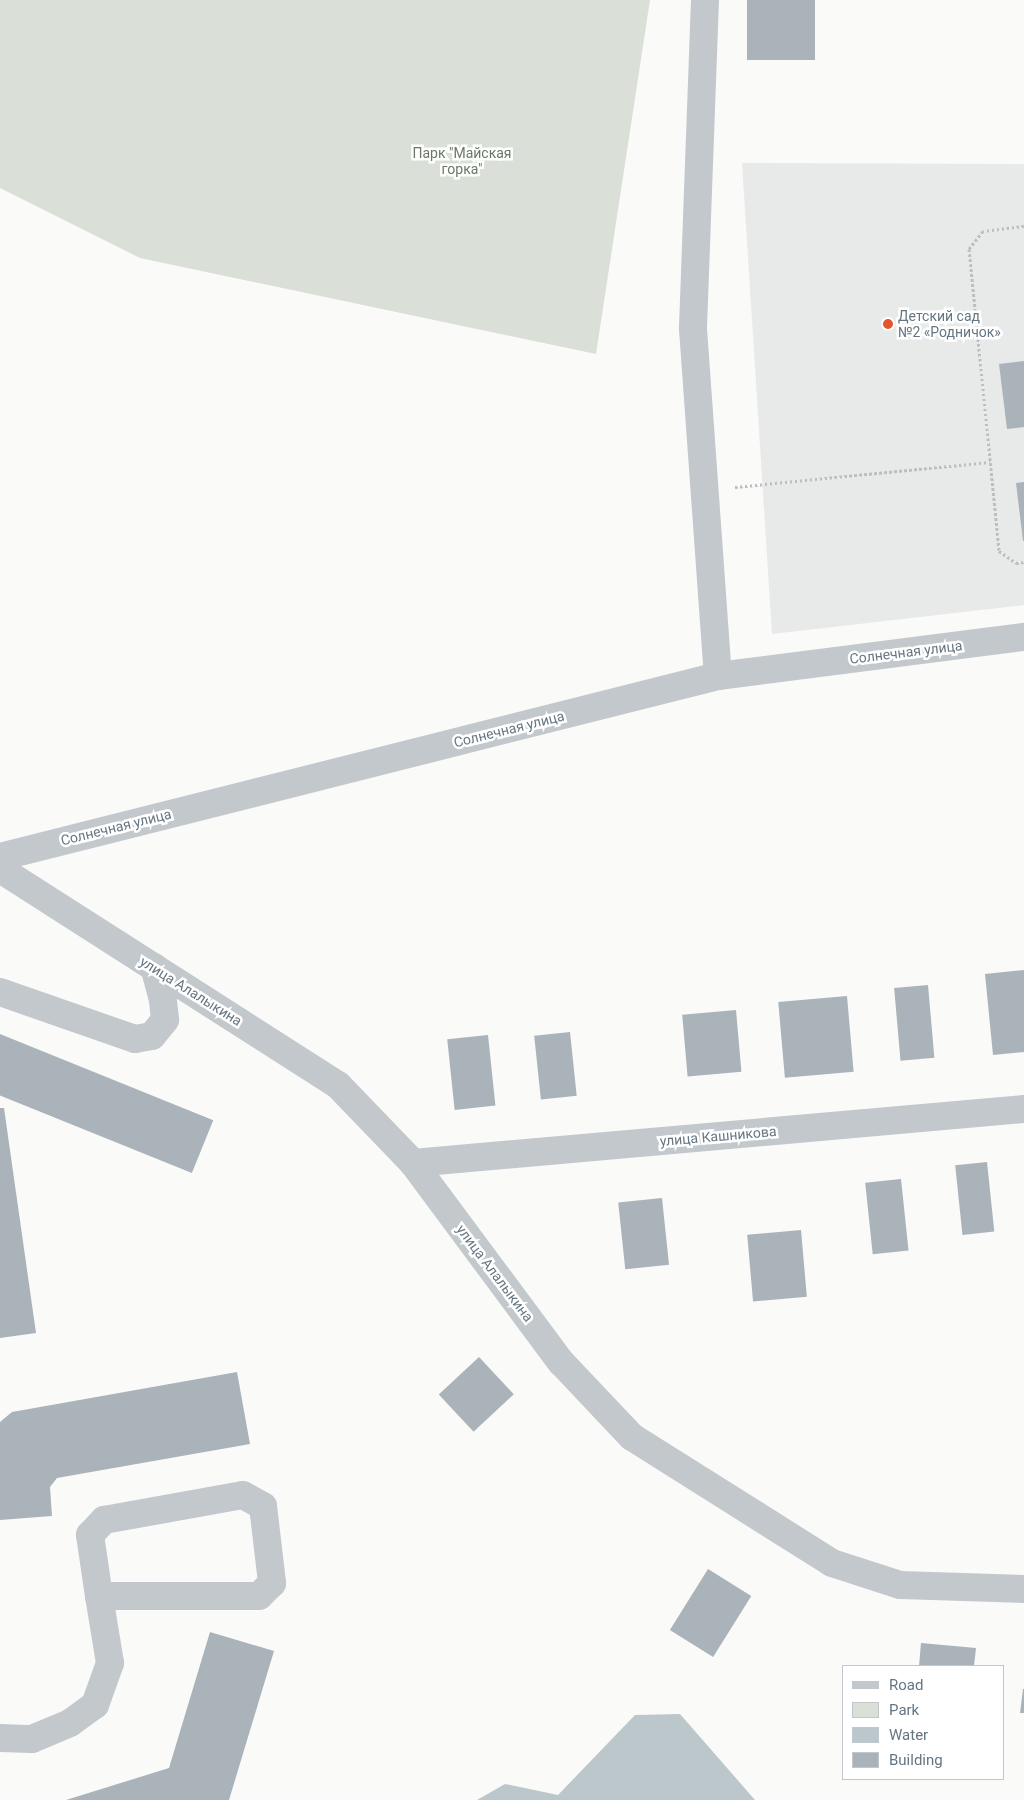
<!DOCTYPE html>
<html>
<head>
<meta charset="utf-8">
<style>
  body { margin:0 }
  #map { position:relative; width:1024px; height:1800px; overflow:hidden; background:#fafaf8; font-family:Roboto,sans-serif }
  div>[style] { position:absolute }
  [style*='--x'] { left:calc(var(--x)*1px); top:calc(var(--y)*1px); width:calc(var(--w)*1px); rotate:calc(var(--a)*1deg) }
  .built>* { inset:0; background:#e8e9e9 }
  .green>* { inset:0; background:#dadfd7 }
  .water>* { inset:0; background:#bbc7cb }
  .building>* { inset:0; background:#aab3b9; transform-origin:0 0 }
  .path>* { height:3px; margin-top:-1.5px; transform-origin:0; background:repeating-linear-gradient(90deg,#bbbfc2 0 2.5px,transparent 0 5px) }
  .minor>* { height:28px; margin:-14px; padding:0 14px; transform-origin:14px; border-radius:14px; background:#c3c8cc }
  .dots>* { width:14px; height:14px; translate:-50% -50%; box-sizing:border-box; border:2px solid #fff; border-radius:50% }
  span { translate:-50% -50%; white-space:nowrap; text-align:center; line-height:1.15; -webkit-text-stroke:5px #fff; paint-order:stroke }
  .park-label { font-size:14px; color:#687a64 }
  .poi-label { font-size:14px; color:#657683 }
  .left { translate:0 -50%; text-align:left }
  .street-label { font-size:14px; color:#657683 }
  .legend { position:absolute; left:842px; top:1665px; width:162px; height:115px; box-sizing:border-box; background:#fff; border:1px solid #c1c8cd; margin:0; padding:6px 9px; list-style:none; font-size:15px; color:#657683 }
  .legend li { display:flex; align-items:center; gap:10px; height:25px }
  .legend b { width:25px; border:1px solid #c1c8cd }
</style>
</head>
<body>
<div id="map">
  <div class="built">
    <i style="clip-path:polygon(742px 163px,1024px 164px,1024px 605px,772px 634px)"></i>
  </div>
  <div class="green">
    <i style="clip-path:polygon(0 0,650px 0,596px 354px,140px 258px,0 188px)"></i>
  </div>
  <div class="water">
    <i style="clip-path:polygon(680px 1714px,755px 1800px,477px 1800px,505px 1784px,558px 1795px,635px 1715px)"></i>
  </div>
  <div class="building">
    <i style="left:747px;top:0;width:68px;height:60px"></i>
    <i style="clip-path:polygon(1024px 361px,1024px 427px,1007px 429px,999px 364px)"></i>
    <i style="clip-path:polygon(1024px 482px,1024px 541px,1023px 541px,1016px 483px)"></i>
    <i style="clip-path:polygon(1024px 970px,1024px 1052px,993px 1055px,985px 974px)"></i>
    <i style="left:928px;top:985px;width:73px;height:34px;rotate:85deg"></i>
    <i style="left:847px;top:996px;width:76px;height:69px;rotate:85deg"></i>
    <i style="left:736px;top:1010px;width:62px;height:54px;rotate:85deg"></i>
    <i style="left:570px;top:1032px;width:64px;height:36px;rotate:84deg"></i>
    <i style="left:0;top:1034px;width:230px;height:57px;rotate:22deg"></i>
    <i style="left:488px;top:1035px;width:71px;height:41px;rotate:84deg"></i>
    <i style="clip-path:polygon(0 1108px,4px 1108px,36px 1333px,0 1338px)"></i>
    <i style="left:987px;top:1162px;width:70px;height:32px;rotate:84deg"></i>
    <i style="left:901px;top:1179px;width:72px;height:36px;rotate:84deg"></i>
    <i style="left:662px;top:1198px;width:67px;height:44px;rotate:84deg"></i>
    <i style="left:801px;top:1230px;width:67px;height:54px;rotate:85deg"></i>
    <i style="left:479px;top:1357px;width:51px;height:55px;rotate:47deg"></i>
    <i style="clip-path:polygon(237px 1372px,250px 1444px,57px 1478px,50px 1487px,52px 1516px,0 1520px,0 1422px,12px 1412px)"></i>
    <i style="left:708px;top:1569px;width:51px;height:72px;rotate:32deg"></i>
    <i style="clip-path:polygon(210px 1632px,274px 1651px,229px 1800px,66px 1800px,169px 1768px)"></i>
    <i style="clip-path:polygon(921px 1643px,976px 1648px,974px 1666px,919px 1666px)"></i>
    <i style="clip-path:polygon(1023px 1689px,1024px 1689px,1024px 1713px,1020px 1713px)"></i>
  </div>
  <div class="path">
    <i style="--x:1024;--y:226;--w:41;--a:173"></i>
    <i style="--x:983;--y:231;--w:23;--a:128"></i>
    <i style="--x:969;--y:249;--w:303;--a:84.3"></i>
    <i style="--x:999;--y:551;--w:21;--a:35"></i>
    <i style="--x:1016;--y:563;--w:8;--a:-7"></i>
    <i style="--x:735;--y:487;--w:256;--a:-5.6"></i>
  </div>
  <div class="minor">
    <i style="--x:705;--y:0;--w:329;--a:92.1"></i>
    <i style="--x:693;--y:329;--w:348;--a:85.9"></i>
    <i style="--x:0;--y:857;--w:740;--a:-14.15"></i>
    <i style="--x:718;--y:676;--w:308;--a:-7.3"></i>
    <i style="--x:0;--y:869;--w:401;--a:32.6"></i>
    <i style="--x:338;--y:1085;--w:108;--a:46.1"></i>
    <i style="--x:413;--y:1163;--w:248;--a:53.4"></i>
    <i style="--x:561;--y:1362;--w:103;--a:46.6"></i>
    <i style="--x:632;--y:1437;--w:236;--a:32.2"></i>
    <i style="--x:832;--y:1563;--w:71;--a:17.9"></i>
    <i style="--x:900;--y:1585;--w:124;--a:1.8"></i>
    <i style="--x:0;--y:992;--w:143;--a:19.2"></i>
    <i style="--x:135;--y:1039;--w:17;--a:-10"></i>
    <i style="--x:152;--y:1036;--w:21;--a:-51"></i>
    <i style="--x:165;--y:1020;--w:20;--a:-96"></i>
    <i style="--x:163;--y:1000;--w:34;--a:-105"></i>
    <i style="--x:413;--y:1163;--w:613;--a:-5.05"></i>
    <i style="--x:0;--y:1738;--w:32;--a:2"></i>
    <i style="--x:32;--y:1739;--w:41;--a:-22.8"></i>
    <i style="--x:70;--y:1723;--w:31;--a:-36"></i>
    <i style="--x:95;--y:1705;--w:45;--a:-70.3"></i>
    <i style="--x:110;--y:1663;--w:68;--a:-99.3"></i>
    <i style="--x:99;--y:1596;--w:62;--a:-98.4"></i>
    <i style="--x:90;--y:1535;--w:21;--a:-47"></i>
    <i style="--x:104;--y:1520;--w:141;--a:-10.2"></i>
    <i style="--x:243;--y:1495;--w:23;--a:29"></i>
    <i style="--x:263;--y:1506;--w:78;--a:83.3"></i>
    <i style="--x:272;--y:1583;--w:18;--a:135"></i>
    <i style="--x:259;--y:1596;--w:160;--a:180"></i>
  </div>
  <div class="dots">
    <i style="left:888px;top:324px;background:#e4572e"></i>
  </div>
  <div class="park-label">
    <span style="left:462px;top:161px">Парк "Майская<br>горка"</span>
  </div>
  <div class="poi-label">
    <span class="left" style="left:898px;top:324px">Детский сад<br>№2 «Родничок»</span>
  </div>
  <div class="street-label">
    <span style="left:906px;top:652px;rotate:-7deg">Солнечная улица</span>
    <span style="left:509px;top:729px;rotate:-14deg">Солнечная улица</span>
    <span style="left:116px;top:827px;rotate:-14deg">Солнечная улица</span>
    <span style="left:191px;top:991px;rotate:32deg">улица Алалыкина</span>
    <span style="left:718px;top:1136px;rotate:-5deg">улица Кашникова</span>
    <span style="left:495px;top:1273px;rotate:53deg">улица Алалыкина</span>
  </div>
  <ul class="legend">
  <li><b style="height:6px;background:#c3c8cc"></b>Road</li>
  <li><b style="height:14px;background:#dadfd7"></b>Park</li>
  <li><b style="height:14px;background:#bbc7cb"></b>Water</li>
  <li><b style="height:14px;background:#aab3b9"></b>Building</li>
  </ul>
</div>
</body>
</html>
